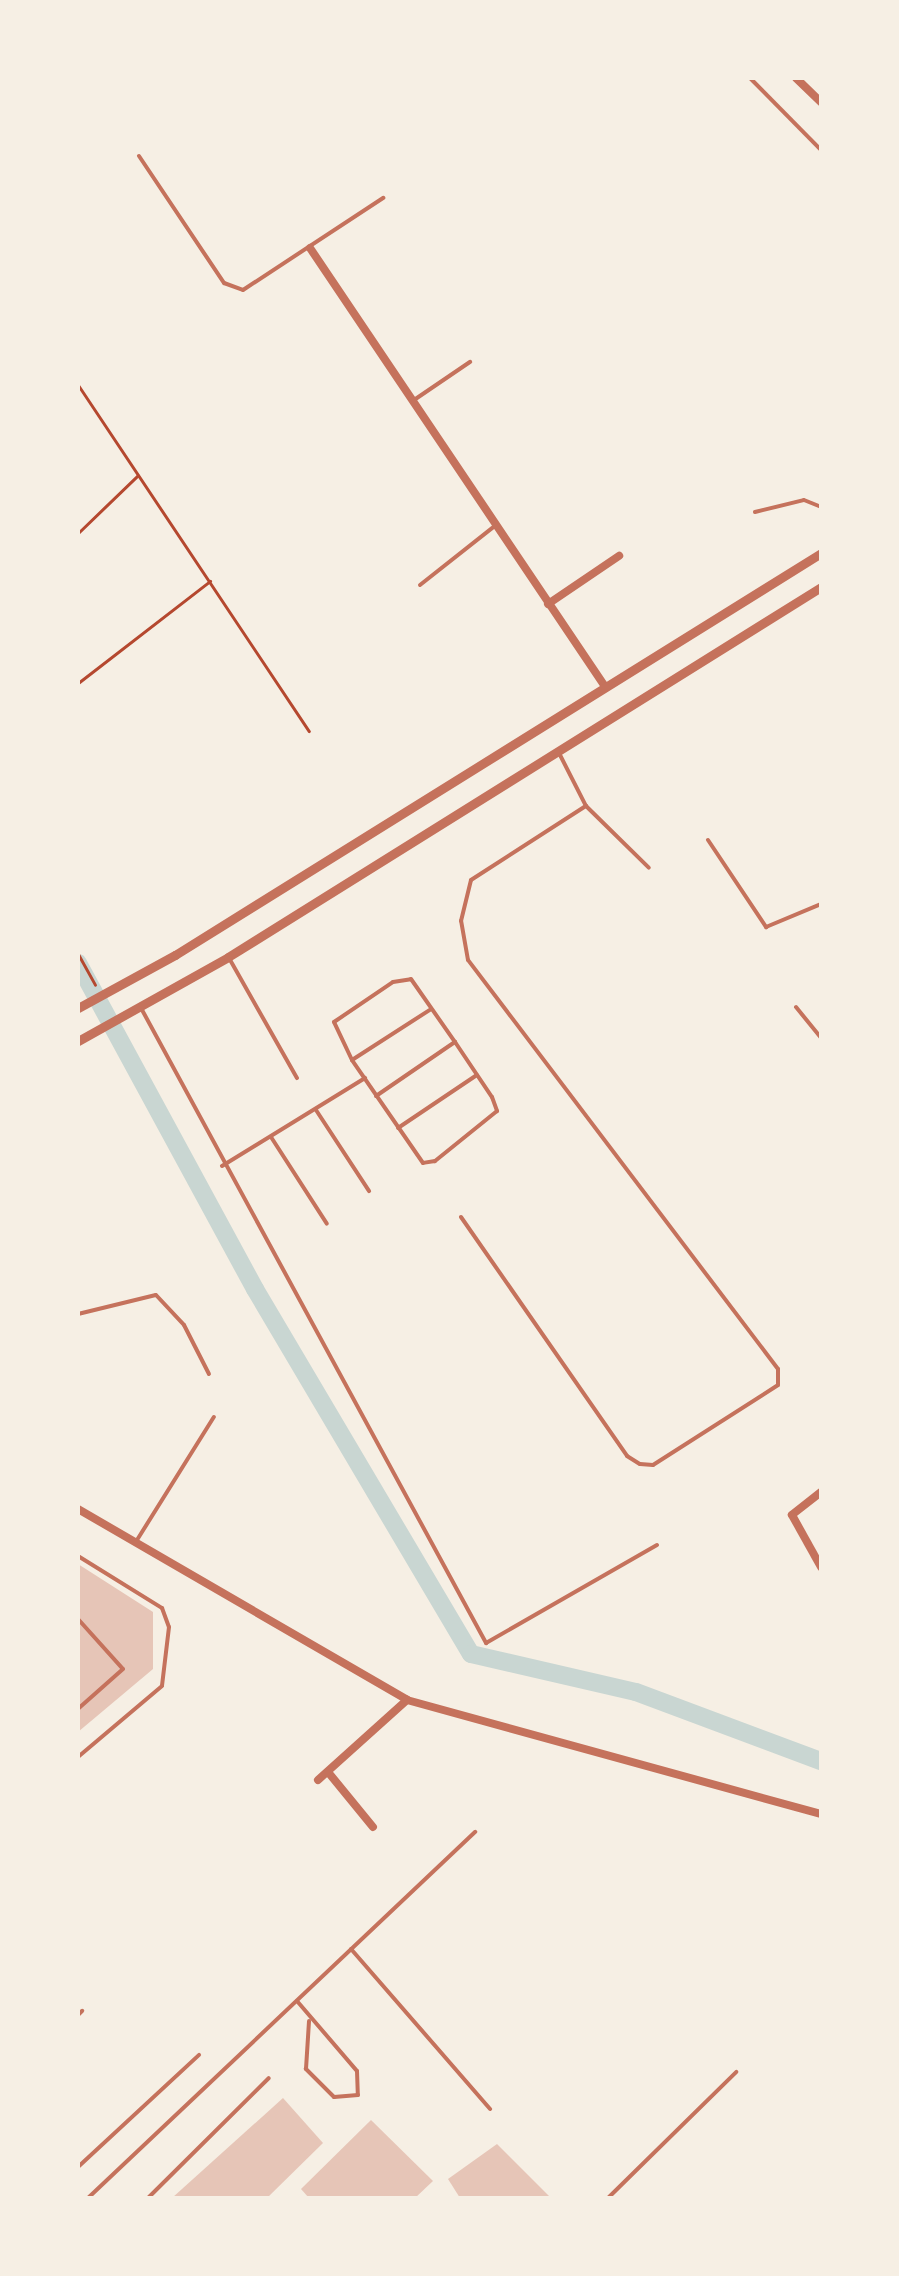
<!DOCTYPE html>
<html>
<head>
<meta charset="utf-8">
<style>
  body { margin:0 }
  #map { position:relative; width:899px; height:2276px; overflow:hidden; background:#f6efe4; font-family:Overpass,sans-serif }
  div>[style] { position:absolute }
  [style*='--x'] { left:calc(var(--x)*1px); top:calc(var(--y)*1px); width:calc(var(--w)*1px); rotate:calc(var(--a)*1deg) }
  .canal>* { height:18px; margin:-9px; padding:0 9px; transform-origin:9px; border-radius:9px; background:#c9d6d2 }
  .building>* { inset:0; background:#e6c5b7 }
  .path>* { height:3px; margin:-1.5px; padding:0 1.5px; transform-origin:1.5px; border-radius:1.5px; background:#b5482f }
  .service>* { height:4px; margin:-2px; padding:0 2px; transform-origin:2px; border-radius:2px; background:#c5725c }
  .minor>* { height:8px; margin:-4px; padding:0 4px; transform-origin:4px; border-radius:4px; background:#c5725c }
  .tertiary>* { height:9px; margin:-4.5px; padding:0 4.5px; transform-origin:4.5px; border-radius:4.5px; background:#c5725c }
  span { translate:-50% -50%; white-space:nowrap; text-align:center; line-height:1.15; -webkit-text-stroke:6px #f6efe4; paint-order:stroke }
  .frame { position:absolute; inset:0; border:80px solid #f6efe4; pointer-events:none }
</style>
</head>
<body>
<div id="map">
  <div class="canal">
    <i style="--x:78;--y:963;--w:371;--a:61.5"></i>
    <i style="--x:255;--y:1289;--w:424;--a:59.4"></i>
    <i style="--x:471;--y:1654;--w:169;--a:13"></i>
    <i style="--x:636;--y:1692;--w:197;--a:20.5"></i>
  </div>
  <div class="building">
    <i style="clip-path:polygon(78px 1564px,153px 1612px,153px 1669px,78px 1732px)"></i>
    <i style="clip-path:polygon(283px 2098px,323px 2143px,267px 2198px,172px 2198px)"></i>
    <i style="clip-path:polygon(371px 2120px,433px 2181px,415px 2198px,309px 2198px,301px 2189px)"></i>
    <i style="clip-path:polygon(497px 2144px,549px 2196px,460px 2198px,448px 2179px)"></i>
  </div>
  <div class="path">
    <i style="--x:78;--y:385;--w:416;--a:56.3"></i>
    <i style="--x:78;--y:533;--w:83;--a:-44"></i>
    <i style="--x:78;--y:683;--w:167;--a:-37.7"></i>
    <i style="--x:78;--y:954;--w:35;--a:61"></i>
  </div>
  <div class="service">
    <i style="--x:750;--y:78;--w:101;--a:45.4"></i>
    <i style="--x:139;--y:156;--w:153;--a:56.2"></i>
    <i style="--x:224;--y:283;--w:20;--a:20"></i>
    <i style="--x:243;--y:290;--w:168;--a:-33.3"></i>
    <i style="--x:414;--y:400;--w:68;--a:-34.2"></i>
    <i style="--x:755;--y:512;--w:50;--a:-13.8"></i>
    <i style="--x:804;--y:500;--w:18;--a:22"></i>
    <i style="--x:420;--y:585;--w:97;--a:-38.3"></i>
    <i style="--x:559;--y:753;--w:59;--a:63"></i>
    <i style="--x:586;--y:806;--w:88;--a:44.5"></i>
    <i style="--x:708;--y:840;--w:105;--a:56.3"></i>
    <i style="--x:766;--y:927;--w:60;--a:-22.7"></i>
    <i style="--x:229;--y:958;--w:138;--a:60.5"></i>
    <i style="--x:796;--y:1007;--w:40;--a:51"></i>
    <i style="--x:141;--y:1008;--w:723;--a:61.48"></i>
    <i style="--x:486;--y:1643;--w:197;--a:-29.8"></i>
    <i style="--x:352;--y:1060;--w:42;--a:-115.3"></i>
    <i style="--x:334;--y:1022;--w:71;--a:-34.1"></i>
    <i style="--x:393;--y:982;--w:18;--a:-9"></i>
    <i style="--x:411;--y:979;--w:77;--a:55.1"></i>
    <i style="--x:455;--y:1042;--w:66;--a:56.1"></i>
    <i style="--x:492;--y:1097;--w:15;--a:70"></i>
    <i style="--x:497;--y:1111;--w:80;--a:141.1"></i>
    <i style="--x:435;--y:1161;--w:12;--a:171"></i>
    <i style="--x:423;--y:1163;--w:125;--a:-124.6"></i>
    <i style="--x:352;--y:1060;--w:94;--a:-32.8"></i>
    <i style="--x:376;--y:1096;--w:96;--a:-34.4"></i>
    <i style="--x:316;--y:1110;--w:97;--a:56.8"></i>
    <i style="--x:398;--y:1128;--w:95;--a:-33.9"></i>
    <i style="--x:271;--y:1137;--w:103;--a:57.2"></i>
    <i style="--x:222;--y:1166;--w:168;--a:-31.6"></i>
    <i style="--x:461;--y:1217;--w:291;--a:55.2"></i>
    <i style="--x:627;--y:1456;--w:15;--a:32"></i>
    <i style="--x:640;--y:1464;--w:13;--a:4"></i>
    <i style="--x:653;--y:1465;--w:148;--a:-32.6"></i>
    <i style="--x:778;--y:1385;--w:16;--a:-90"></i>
    <i style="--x:778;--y:1369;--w:513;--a:-127.16"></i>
    <i style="--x:468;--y:960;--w:40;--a:-100"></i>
    <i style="--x:461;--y:921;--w:42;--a:-76.3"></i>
    <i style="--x:471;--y:880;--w:137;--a:-32.8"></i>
    <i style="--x:78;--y:1314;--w:80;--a:-13.7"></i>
    <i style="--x:156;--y:1295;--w:41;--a:47"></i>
    <i style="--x:184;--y:1325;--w:55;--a:63"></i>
    <i style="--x:137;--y:1540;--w:145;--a:-58"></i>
    <i style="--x:78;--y:1556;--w:99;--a:31.8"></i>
    <i style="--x:162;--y:1608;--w:20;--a:70"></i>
    <i style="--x:169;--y:1627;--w:59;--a:96.8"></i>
    <i style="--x:162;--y:1686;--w:110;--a:139.8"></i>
    <i style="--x:78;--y:1619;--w:67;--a:48"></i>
    <i style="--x:123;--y:1669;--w:60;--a:138.4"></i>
    <i style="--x:351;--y:1949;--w:212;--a:49"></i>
    <i style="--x:297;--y:2001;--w:92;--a:49.4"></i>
    <i style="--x:357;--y:2071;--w:24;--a:88"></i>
    <i style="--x:358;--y:2095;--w:24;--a:175"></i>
    <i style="--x:334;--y:2097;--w:40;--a:-135"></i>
    <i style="--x:306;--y:2069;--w:48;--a:-86.4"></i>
    <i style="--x:78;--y:2015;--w:6;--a:-45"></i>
    <i style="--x:78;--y:2167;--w:165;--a:-42.8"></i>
    <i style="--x:88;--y:2198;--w:533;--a:-43.4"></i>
    <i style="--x:148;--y:2198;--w:170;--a:-44.8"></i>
    <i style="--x:608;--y:2198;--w:180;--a:-44.5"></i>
  </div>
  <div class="minor">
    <i style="--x:796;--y:78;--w:35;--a:44"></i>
    <i style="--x:310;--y:248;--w:530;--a:56.07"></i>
    <i style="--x:548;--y:604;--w:86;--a:-34.1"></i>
    <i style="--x:821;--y:1492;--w:37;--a:142"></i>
    <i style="--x:792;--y:1515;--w:60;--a:60.9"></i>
    <i style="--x:78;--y:1509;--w:380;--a:30.1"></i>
    <i style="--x:407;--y:1700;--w:429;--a:15.4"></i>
    <i style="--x:328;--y:1772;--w:71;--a:50.7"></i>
    <i style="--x:318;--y:1780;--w:120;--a:-42"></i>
  </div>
  <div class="tertiary">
    <i style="--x:78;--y:1008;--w:111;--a:-28.7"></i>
    <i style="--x:175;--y:955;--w:761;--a:-31.89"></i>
    <i style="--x:78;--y:1041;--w:172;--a:-29.2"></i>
    <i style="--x:228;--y:957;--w:699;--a:-31.96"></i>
  </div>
  <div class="frame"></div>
</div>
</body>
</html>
